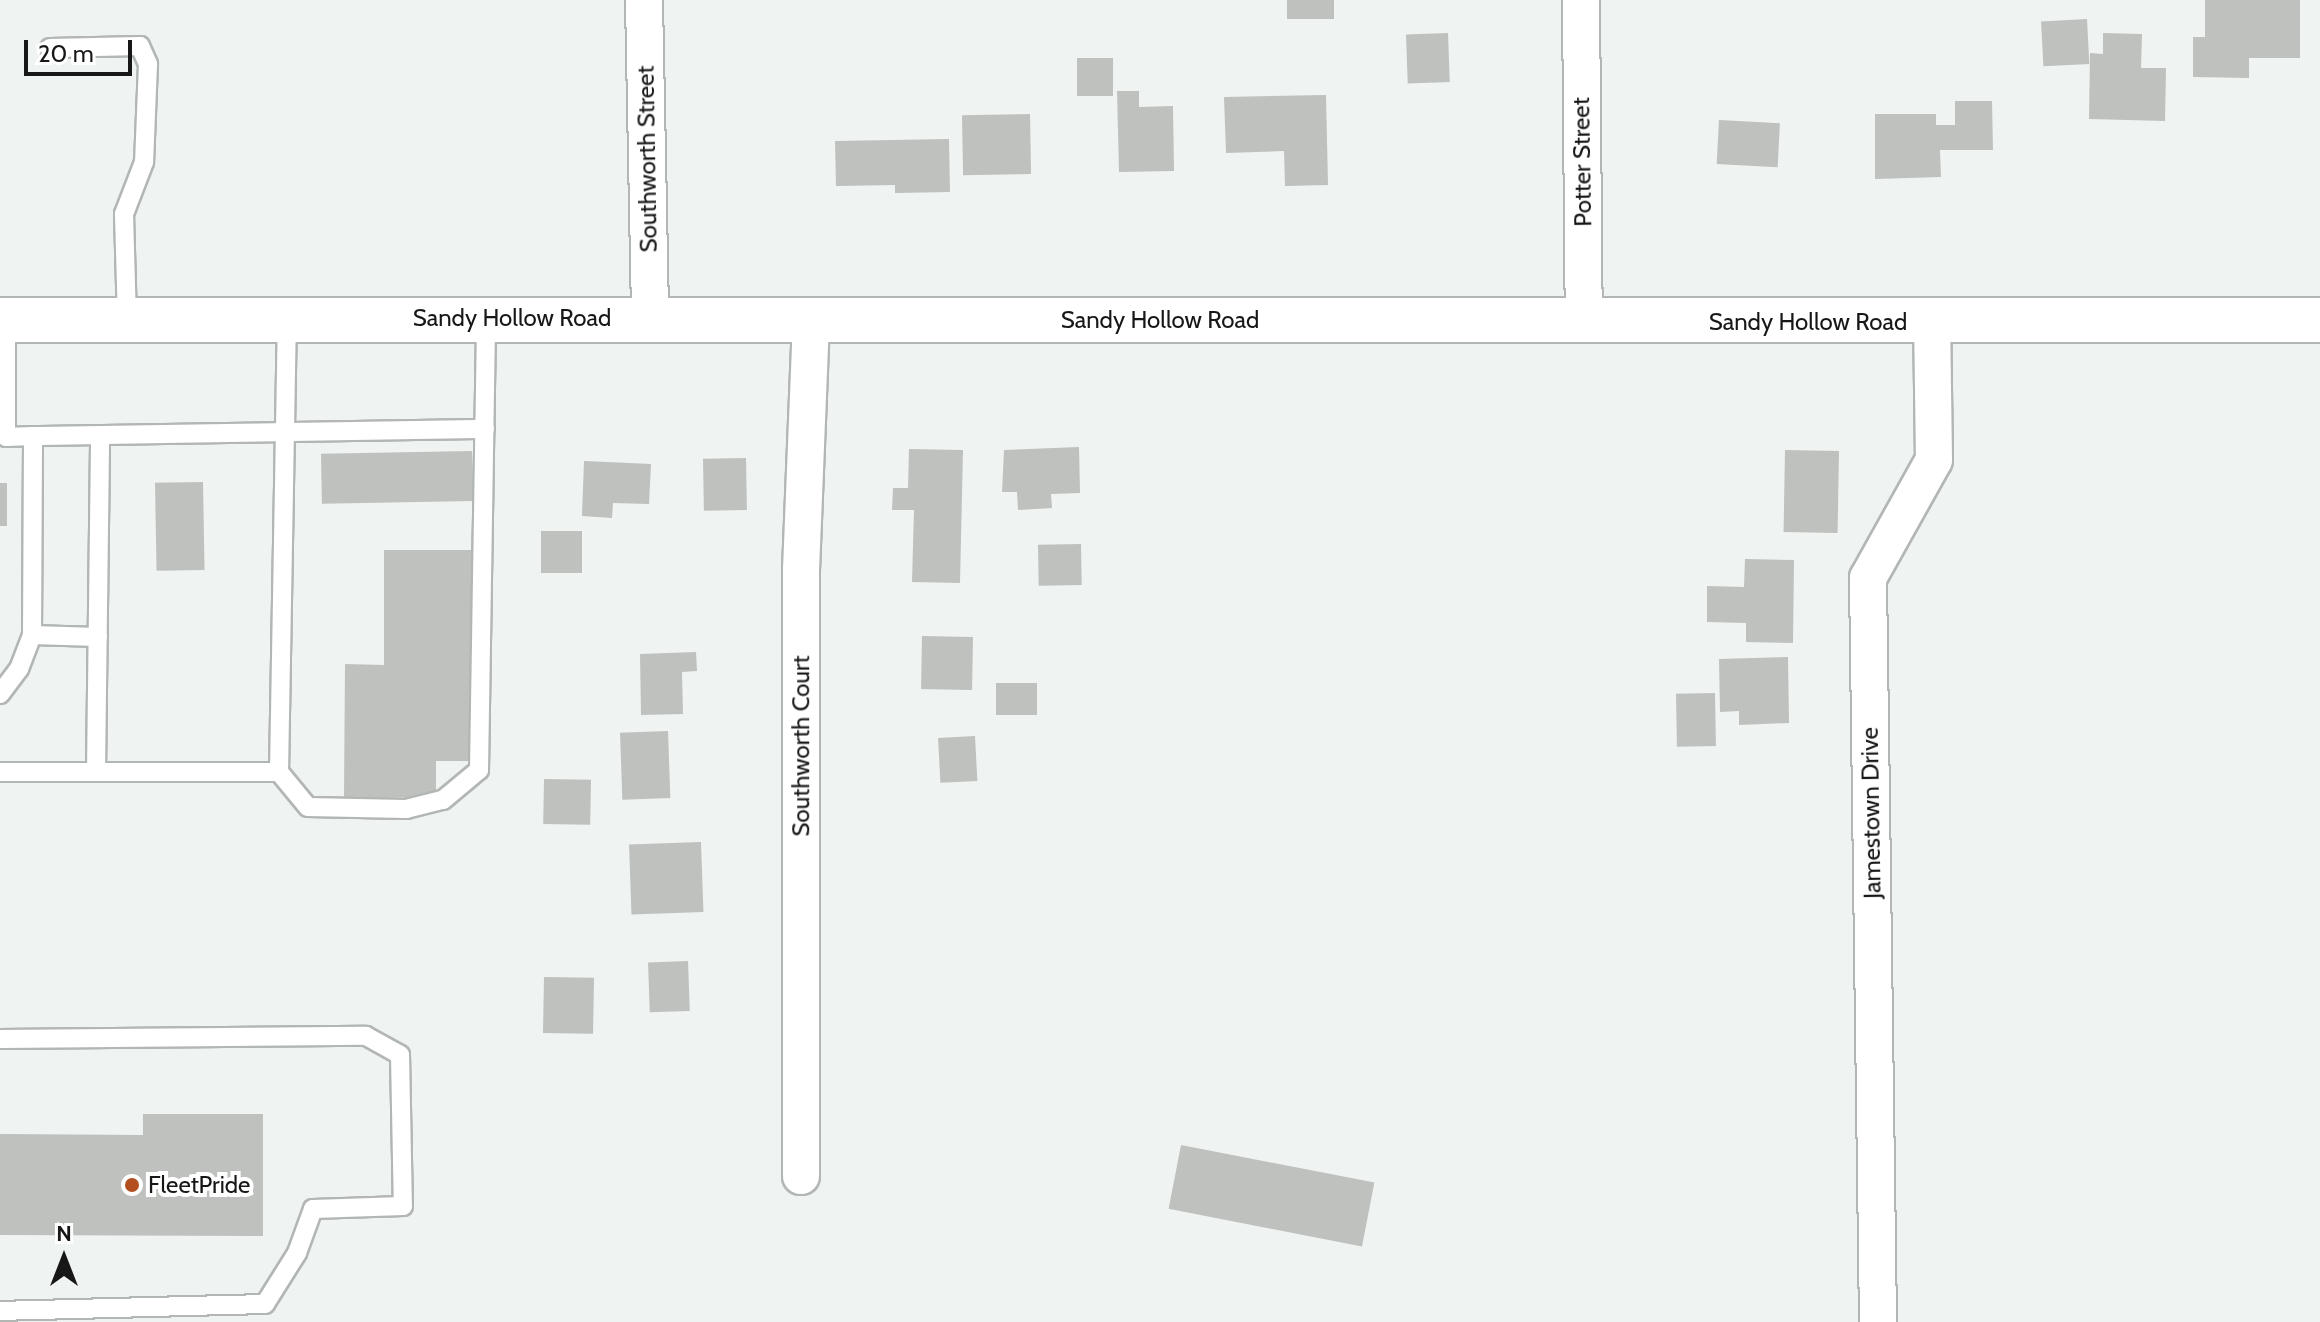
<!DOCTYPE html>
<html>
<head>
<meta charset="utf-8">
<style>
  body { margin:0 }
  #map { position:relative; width:2320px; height:1322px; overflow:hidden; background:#eff3f1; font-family:Cabin,sans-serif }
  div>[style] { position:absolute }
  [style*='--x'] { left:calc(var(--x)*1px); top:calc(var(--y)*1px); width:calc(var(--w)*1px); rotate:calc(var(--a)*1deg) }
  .building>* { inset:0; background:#bec1be; transform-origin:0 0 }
  .roads { filter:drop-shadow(2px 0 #b3b7b4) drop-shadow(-2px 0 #b3b7b4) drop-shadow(0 2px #b3b7b4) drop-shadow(0 -2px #b3b7b4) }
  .lane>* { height:18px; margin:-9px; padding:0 9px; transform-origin:9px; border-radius:9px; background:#fff }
  .street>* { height:36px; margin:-18px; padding:0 18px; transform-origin:18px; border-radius:18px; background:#fff }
  .secondary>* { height:44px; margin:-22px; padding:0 22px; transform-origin:22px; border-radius:22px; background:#fff }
  .dots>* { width:22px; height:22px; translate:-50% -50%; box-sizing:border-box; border:4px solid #fff; border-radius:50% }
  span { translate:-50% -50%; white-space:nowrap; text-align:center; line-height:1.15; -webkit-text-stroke:8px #fff; paint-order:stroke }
  .street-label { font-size:24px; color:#161716 }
  .poi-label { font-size:24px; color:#161716 }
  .left { translate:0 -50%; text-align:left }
  .north { position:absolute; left:24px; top:1218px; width:80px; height:80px; -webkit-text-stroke:6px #fff; paint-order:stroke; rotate:0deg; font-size:22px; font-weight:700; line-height:32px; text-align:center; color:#161716 }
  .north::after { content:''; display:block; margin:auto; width:28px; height:36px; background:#161716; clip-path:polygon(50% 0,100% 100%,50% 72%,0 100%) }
  .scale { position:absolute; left:24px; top:40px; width:108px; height:36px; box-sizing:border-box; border:4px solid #161716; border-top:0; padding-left:10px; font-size:24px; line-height:28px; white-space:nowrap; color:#161716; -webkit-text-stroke:6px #fff; paint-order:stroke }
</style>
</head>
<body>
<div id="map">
  <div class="building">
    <i style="left:1287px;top:0;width:47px;height:19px"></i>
    <i style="clip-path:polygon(2205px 0,2300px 0,2300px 58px,2249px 58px,2249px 78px,2193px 77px,2193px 37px,2205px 37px)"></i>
    <i style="left:2087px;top:19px;width:45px;height:46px;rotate:87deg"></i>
    <i style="left:1448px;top:33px;width:49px;height:42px;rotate:88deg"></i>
    <i style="clip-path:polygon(2103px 33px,2142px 34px,2141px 68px,2166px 68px,2165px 121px,2089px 119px,2090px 53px,2103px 54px)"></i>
    <i style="left:1077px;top:58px;width:36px;height:38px"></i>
    <i style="clip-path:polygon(1117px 91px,1139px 91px,1139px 107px,1173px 106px,1174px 171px,1119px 172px)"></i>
    <i style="clip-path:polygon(1326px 95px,1328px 185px,1285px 186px,1284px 151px,1226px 153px,1224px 97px)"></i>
    <i style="clip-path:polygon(1955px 101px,1992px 101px,1993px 150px,1940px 150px,1941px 177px,1875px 179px,1875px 114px,1936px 114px,1936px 125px,1955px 125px)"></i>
    <i style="left:1030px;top:114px;width:60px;height:68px;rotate:89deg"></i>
    <i style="left:1719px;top:120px;width:61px;height:44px;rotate:3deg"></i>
    <i style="clip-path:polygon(949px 139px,950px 192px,895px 193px,895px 185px,836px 186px,835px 141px)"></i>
    <i style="clip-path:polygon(1079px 447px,1080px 493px,1051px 494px,1052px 508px,1018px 510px,1017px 492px,1002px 492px,1004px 450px)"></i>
    <i style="clip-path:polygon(909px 449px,963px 450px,960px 583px,912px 582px,914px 510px,892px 510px,893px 488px,908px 488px)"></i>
    <i style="left:1785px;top:450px;width:54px;height:82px;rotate:1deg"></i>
    <i style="left:472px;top:451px;width:50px;height:151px;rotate:89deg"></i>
    <i style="left:746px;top:458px;width:52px;height:43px;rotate:89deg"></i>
    <i style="clip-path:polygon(584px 461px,651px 464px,649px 504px,613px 503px,612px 518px,582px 516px)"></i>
    <i style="left:203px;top:482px;width:88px;height:48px;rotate:89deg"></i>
    <i style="left:0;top:483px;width:7px;height:43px"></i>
    <i style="left:541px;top:531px;width:41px;height:42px"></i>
    <i style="left:1081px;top:544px;width:41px;height:43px;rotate:89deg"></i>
    <i style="clip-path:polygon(384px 550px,477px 550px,476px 761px,436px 761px,436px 798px,344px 797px,345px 664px,384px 665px)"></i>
    <i style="clip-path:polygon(1745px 559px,1794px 560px,1793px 643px,1746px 642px,1746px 623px,1707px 622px,1707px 586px,1744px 587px)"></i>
    <i style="left:922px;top:636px;width:51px;height:53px;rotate:1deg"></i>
    <i style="clip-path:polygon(696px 652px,697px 671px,682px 672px,683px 714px,641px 715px,640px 654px)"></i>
    <i style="clip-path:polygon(1788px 657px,1789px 723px,1739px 725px,1739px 711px,1720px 712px,1719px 659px)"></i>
    <i style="left:996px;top:683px;width:41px;height:32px"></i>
    <i style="left:1715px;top:693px;width:53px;height:39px;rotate:89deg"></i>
    <i style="left:668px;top:731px;width:67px;height:48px;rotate:88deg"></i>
    <i style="left:975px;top:736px;width:45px;height:37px;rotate:87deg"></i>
    <i style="left:544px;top:779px;width:47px;height:45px;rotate:1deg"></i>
    <i style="left:701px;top:842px;width:70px;height:72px;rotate:88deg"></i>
    <i style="left:688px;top:961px;width:50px;height:40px;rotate:88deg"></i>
    <i style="left:544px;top:977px;width:50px;height:56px;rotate:1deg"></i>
    <i style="clip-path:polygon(143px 1114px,263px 1114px,263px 1236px,0 1235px,0 1134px,143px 1135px)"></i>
    <i style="left:1181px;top:1145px;width:197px;height:65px;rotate:11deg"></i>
  </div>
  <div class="roads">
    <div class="lane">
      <i style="--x:50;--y:48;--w:90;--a:-1.3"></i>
      <i style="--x:140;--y:46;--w:20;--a:66"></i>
      <i style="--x:148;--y:64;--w:98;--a:92.3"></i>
      <i style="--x:144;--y:162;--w:56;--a:111"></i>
      <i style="--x:124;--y:214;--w:106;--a:88.4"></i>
      <i style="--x:33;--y:436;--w:452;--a:-0.9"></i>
      <i style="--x:32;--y:635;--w:66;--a:1.7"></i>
      <i style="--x:0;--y:694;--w:31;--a:-53"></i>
      <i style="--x:19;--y:669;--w:36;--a:-69"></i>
      <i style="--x:32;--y:635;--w:199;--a:-89.7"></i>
      <i style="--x:33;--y:436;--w:27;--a:178"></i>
      <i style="--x:6;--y:437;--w:117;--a:-90"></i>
      <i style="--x:0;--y:772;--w:279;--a:0"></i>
      <i style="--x:279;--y:772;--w:453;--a:-89"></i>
      <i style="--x:96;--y:772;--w:337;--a:-89.3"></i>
      <i style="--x:279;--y:772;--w:45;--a:50.4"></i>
      <i style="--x:308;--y:807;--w:98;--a:1.2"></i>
      <i style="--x:406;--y:809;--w:38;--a:-14"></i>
      <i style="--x:443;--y:800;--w:47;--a:-39.8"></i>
      <i style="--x:479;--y:770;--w:452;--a:-89.1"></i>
      <i style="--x:0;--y:1039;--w:366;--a:-0.5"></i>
      <i style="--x:366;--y:1036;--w:39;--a:29"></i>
      <i style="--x:400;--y:1055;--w:151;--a:88.9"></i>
      <i style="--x:403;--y:1206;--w:90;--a:178.1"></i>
      <i style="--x:313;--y:1209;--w:47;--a:110"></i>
      <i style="--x:297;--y:1253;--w:60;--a:122.1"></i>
      <i style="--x:265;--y:1304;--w:265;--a:178.5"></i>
    </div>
    <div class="street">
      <i style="--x:644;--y:0;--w:318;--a:88.9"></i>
      <i style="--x:1581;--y:0;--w:324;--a:89.5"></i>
      <i style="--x:801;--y:1176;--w:606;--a:-90"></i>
      <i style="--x:801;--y:570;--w:253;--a:-87.7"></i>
      <i style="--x:1878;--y:1322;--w:744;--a:-90.77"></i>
      <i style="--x:1868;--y:578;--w:135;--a:-60.8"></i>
      <i style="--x:1934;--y:460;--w:139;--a:-90.8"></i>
    </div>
    <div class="secondary">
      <i style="--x:0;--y:320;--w:2320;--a:0"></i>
    </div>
  </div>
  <div class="dots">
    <i style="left:132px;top:1185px;background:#b34e1f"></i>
  </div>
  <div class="street-label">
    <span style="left:647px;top:159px;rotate:-91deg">Southworth Street</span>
    <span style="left:1582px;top:162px;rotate:-91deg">Potter Street</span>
    <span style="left:512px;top:318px">Sandy Hollow Road</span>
    <span style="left:1160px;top:320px">Sandy Hollow Road</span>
    <span style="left:1808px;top:322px">Sandy Hollow Road</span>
    <span style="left:801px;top:746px;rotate:-90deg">Southworth Court</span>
    <span style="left:1871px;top:813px;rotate:-91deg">Jamestown Drive</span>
  </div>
  <div class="poi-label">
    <span class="left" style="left:148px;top:1185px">FleetPride</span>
  </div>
  <div class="north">N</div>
  <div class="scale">20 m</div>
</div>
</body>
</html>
